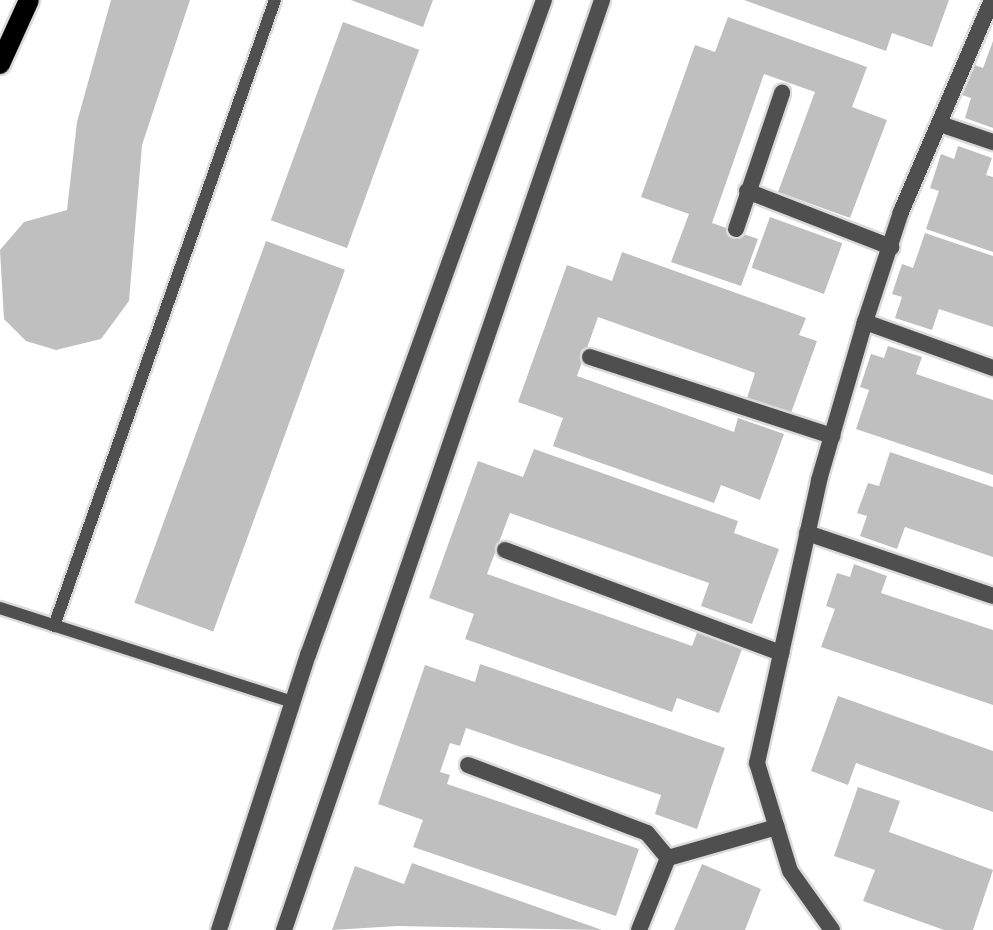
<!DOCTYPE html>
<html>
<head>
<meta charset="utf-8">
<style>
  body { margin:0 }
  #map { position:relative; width:993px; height:930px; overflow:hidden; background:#fff; font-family:"Open Sans",sans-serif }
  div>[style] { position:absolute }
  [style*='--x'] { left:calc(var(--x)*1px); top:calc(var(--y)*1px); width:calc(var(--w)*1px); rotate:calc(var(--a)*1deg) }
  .building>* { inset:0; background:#bfbfbf; transform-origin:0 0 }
  .roads { filter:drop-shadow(2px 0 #dbdbdb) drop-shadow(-2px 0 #dbdbdb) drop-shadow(0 2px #dbdbdb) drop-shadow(0 -2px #dbdbdb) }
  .service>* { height:12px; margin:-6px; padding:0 6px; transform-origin:6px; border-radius:6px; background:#4f4f4f }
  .minor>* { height:16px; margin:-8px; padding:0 8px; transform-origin:8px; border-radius:8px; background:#4f4f4f }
  .tertiary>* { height:16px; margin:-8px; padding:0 8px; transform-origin:8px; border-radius:8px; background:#4f4f4f }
  .primary>* { height:20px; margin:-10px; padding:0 10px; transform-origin:10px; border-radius:10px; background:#000 }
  span { translate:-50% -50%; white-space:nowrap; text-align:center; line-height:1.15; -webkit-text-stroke:7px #fff; paint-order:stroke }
</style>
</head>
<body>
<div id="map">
  <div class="building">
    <i style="clip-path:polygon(111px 0,190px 0,142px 145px,129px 301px,101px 339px,56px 350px,26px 341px,4px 319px,0 250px,24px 222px,67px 210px,77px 122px)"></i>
    <i style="clip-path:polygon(351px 0,433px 0,423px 27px)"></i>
    <i style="clip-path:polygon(744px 0,949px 0,932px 47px,892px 33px,886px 51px)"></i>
    <i style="clip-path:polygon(728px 17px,867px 67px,852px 107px,887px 120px,850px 218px,778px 192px,815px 92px,764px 74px,712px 223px,758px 239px,741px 286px,671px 262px,689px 214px,641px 197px,695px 45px,715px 52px)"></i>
    <i style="left:343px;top:22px;width:81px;height:211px;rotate:20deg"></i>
    <i style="clip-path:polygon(993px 41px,993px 128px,965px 118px,971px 98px,962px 95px,972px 64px,983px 68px)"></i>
    <i style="clip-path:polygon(958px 146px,992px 158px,986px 175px,993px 177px,993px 252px,926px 229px,939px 191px,930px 188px,941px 154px,954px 159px)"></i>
    <i style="left:770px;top:217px;width:77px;height:54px;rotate:20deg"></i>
    <i style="clip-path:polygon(925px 233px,993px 256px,993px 327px,939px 309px,932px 330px,895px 318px,902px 297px,892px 294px,902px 264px,913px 268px)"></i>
    <i style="left:266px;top:241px;width:84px;height:385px;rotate:20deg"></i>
    <i style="clip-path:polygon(622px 252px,806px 318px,799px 335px,817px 341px,791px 413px,747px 398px,755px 373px,598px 317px,577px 376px,734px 432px,738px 418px,784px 434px,760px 500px,721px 485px,714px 503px,553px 446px,563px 418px,518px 402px,567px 265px,612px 281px)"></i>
    <i style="clip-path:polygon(888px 346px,922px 357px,916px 374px,993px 400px,993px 475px,856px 429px,869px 390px,860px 387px,871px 354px,884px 358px)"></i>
    <i style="clip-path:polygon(534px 449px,738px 521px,734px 533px,779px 549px,752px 624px,701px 606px,709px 583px,510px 513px,487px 574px,692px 646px,698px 630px,743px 646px,719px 713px,677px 698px,672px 712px,465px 639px,474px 614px,429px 598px,478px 461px,523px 477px)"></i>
    <i style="clip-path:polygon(890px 452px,993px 487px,993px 557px,905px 527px,897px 549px,860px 536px,867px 516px,857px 513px,868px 483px,879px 486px)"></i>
    <i style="clip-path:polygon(854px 564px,887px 576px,881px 593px,993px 630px,993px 705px,821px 647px,835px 609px,826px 606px,837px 573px,850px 577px)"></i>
    <i style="clip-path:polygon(480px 664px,725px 748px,697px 829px,655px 814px,661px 795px,466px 728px,460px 746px,450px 743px,440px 772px,450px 775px,447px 784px,639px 849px,616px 916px,413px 847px,423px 820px,378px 804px,425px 665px,475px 682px)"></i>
    <i style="clip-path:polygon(838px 696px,993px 751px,993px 812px,856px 763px,848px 785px,811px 771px)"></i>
    <i style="clip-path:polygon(858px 787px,900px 801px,889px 832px,993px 870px,973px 930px,944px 930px,863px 901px,875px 870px,834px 856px)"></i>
    <i style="clip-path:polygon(412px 863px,602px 930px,397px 926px,332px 930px,355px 866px,404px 884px)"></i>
    <i style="clip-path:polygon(702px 864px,761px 889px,745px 930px,674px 930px)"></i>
  </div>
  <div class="roads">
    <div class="service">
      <i style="--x:0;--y:608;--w:307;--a:17.8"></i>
      <i style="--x:54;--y:626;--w:664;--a:-70.56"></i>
    </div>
    <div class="minor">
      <i style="--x:940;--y:124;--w:56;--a:18.8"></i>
      <i style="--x:747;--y:191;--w:155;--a:21.3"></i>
      <i style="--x:736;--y:229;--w:144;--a:-71.3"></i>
      <i style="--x:865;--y:322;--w:136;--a:19.8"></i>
      <i style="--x:590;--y:357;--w:255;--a:18.1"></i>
      <i style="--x:807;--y:533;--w:196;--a:18.7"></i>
      <i style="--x:505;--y:550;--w:295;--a:20.5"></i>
      <i style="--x:468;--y:765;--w:191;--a:20.8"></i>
      <i style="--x:647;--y:833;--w:33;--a:50"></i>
      <i style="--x:639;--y:930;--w:78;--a:-68.1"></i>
      <i style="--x:668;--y:858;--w:113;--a:-15.9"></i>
      <i style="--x:832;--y:930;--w:72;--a:-125.4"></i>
      <i style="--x:790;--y:871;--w:113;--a:-107"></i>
      <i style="--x:757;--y:763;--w:290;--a:-77.6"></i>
      <i style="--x:819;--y:480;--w:165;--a:-73.8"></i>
      <i style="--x:865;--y:322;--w:116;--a:-71.9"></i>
      <i style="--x:901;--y:212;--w:231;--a:-66.8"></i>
    </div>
    <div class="tertiary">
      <i style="--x:219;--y:930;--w:289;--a:-72.1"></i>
      <i style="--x:308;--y:655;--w:696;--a:-70.19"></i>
      <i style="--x:284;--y:930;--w:983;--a:-71.12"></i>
    </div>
    <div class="primary">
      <i style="--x:0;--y:64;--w:70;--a:-65.6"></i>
    </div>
  </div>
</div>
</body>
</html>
